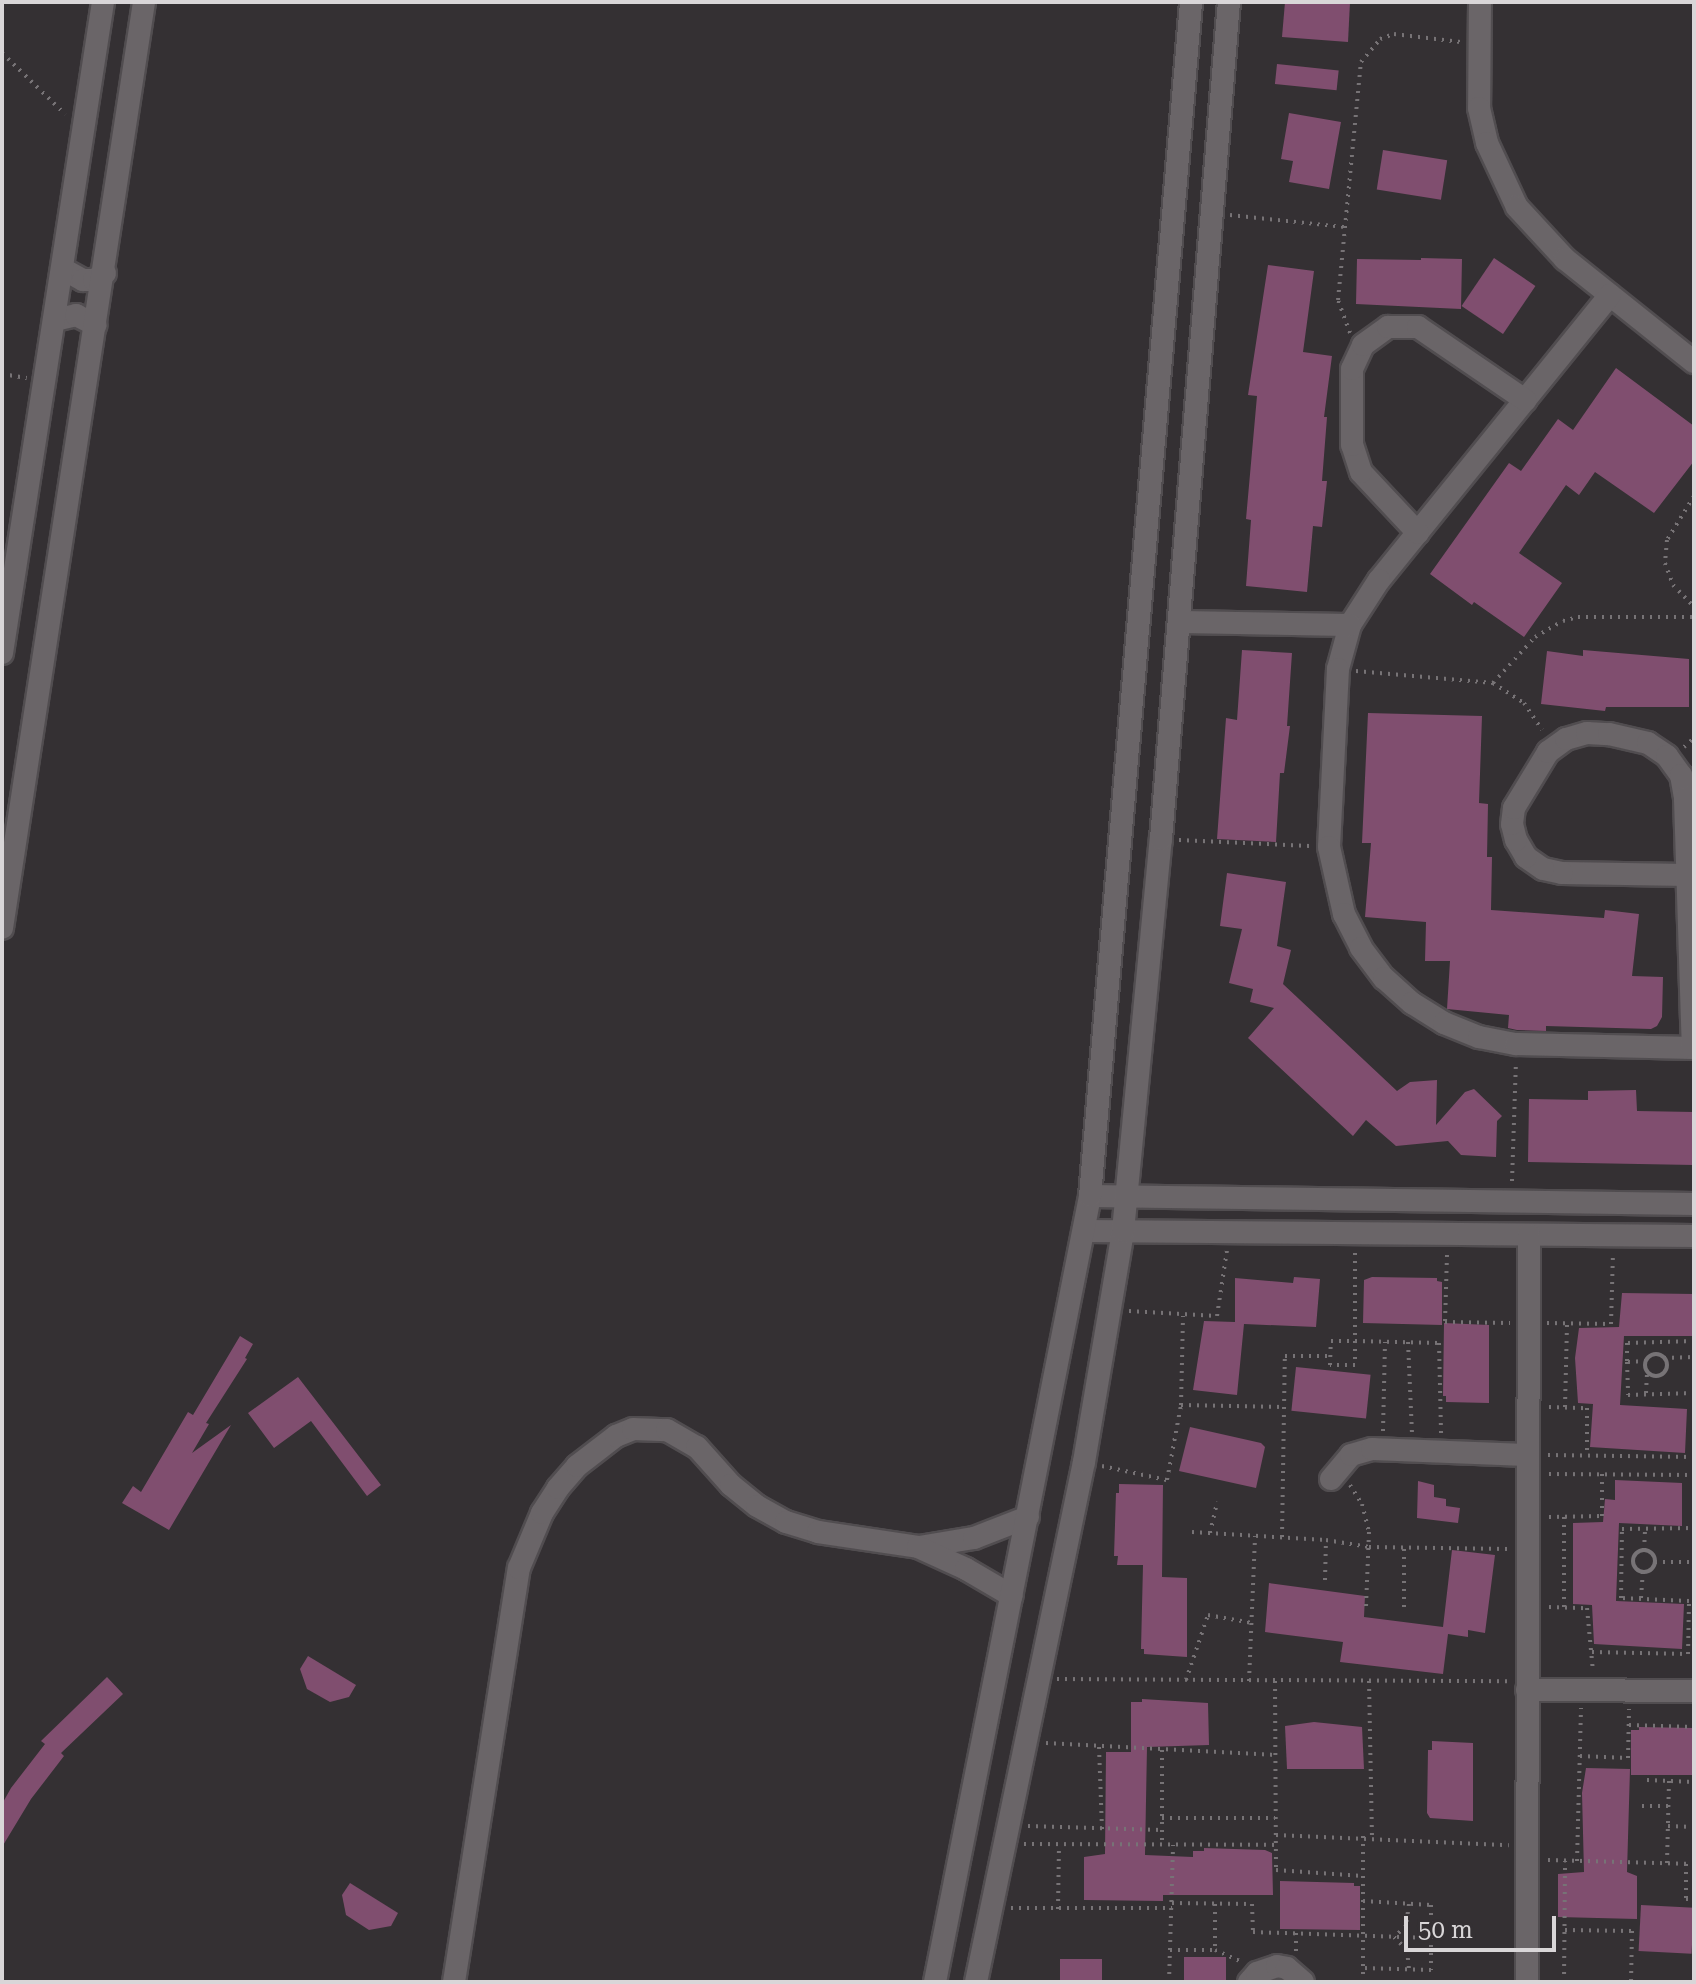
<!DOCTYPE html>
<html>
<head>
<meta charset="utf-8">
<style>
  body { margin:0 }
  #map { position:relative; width:1696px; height:1984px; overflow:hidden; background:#343033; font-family:"Roboto Serif",serif }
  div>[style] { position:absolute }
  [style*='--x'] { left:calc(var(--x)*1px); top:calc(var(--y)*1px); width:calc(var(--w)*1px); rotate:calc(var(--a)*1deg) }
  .building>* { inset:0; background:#804e6f; transform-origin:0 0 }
  .path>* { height:4px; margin-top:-2px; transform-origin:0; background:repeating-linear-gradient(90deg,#777376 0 2px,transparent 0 8px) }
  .path>.ring { margin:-2px; padding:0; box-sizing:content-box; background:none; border:4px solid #777376; border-radius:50% }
  .roads { filter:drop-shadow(2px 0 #514d50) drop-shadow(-2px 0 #514d50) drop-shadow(0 2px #514d50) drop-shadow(0 -2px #514d50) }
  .minor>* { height:22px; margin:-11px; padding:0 11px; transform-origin:11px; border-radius:11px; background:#6a6568 }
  span { translate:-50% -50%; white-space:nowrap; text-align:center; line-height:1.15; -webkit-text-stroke:6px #343033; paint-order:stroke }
  .frame { position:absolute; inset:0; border:4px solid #d9d6d8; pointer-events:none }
  .scale { position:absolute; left:1404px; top:1916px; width:152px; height:36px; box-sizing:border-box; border:4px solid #d9d6d8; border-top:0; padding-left:10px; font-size:24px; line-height:28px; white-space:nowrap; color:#d9d6d8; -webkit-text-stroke:6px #343033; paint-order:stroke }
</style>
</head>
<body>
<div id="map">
  <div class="building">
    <i style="clip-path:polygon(1285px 2px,1350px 2px,1348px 42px,1282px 37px)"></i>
    <i style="left:1277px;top:64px;width:62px;height:20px;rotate:6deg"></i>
    <i style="clip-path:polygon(1289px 113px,1341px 122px,1329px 189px,1289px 182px,1293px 161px,1281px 159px)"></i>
    <i style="left:1383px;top:150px;width:65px;height:40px;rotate:9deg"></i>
    <i style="clip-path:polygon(1421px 258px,1462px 259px,1461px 309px,1356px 304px,1357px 259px,1421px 260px)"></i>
    <i style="left:1494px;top:258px;width:50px;height:58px;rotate:34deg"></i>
    <i style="clip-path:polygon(1268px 265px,1314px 271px,1303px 352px,1332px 356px,1324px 417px,1327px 417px,1322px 481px,1327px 481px,1322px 527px,1313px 526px,1307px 592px,1246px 586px,1251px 520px,1246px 519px,1257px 396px,1248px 395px)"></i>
    <i style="clip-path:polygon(1616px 368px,1694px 426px,1694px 461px,1654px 513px,1595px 472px,1579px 495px,1566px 485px,1519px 553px,1562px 583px,1524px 637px,1474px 602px,1472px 605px,1430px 574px,1509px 463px,1521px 471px,1558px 419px,1573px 430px)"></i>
    <i style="clip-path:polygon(1242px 650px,1292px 653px,1287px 726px,1290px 726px,1284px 773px,1280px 773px,1276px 842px,1217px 839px,1226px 718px,1237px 720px)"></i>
    <i style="clip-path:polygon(1583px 650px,1689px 659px,1689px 707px,1606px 707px,1605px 711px,1541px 704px,1547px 651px,1583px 656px)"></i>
    <i style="clip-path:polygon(1368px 713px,1482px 716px,1479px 803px,1488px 804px,1487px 857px,1492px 857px,1491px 910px,1604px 918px,1605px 910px,1639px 914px,1632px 976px,1663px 977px,1662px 1017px,1657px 1026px,1651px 1029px,1546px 1026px,1546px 1031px,1517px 1030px,1508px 1028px,1509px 1015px,1447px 1009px,1450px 961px,1425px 961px,1426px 922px,1365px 917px,1371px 843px,1362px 843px)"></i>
    <i style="clip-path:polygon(1227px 873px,1286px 882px,1277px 946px,1291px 950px,1283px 984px,1397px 1091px,1410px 1082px,1437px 1080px,1436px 1125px,1465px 1092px,1474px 1089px,1502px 1116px,1497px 1121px,1496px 1157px,1461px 1155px,1448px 1141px,1396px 1146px,1366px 1120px,1353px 1136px,1248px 1038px,1274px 1008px,1250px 1002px,1253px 989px,1229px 983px,1242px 929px,1220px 926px)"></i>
    <i style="clip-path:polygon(1636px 1090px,1637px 1111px,1694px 1112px,1694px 1165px,1528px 1162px,1529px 1099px,1588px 1100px,1588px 1091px)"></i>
    <i style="clip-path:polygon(1294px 1277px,1320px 1279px,1316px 1327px,1244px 1324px,1237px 1395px,1193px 1390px,1204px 1321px,1235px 1322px,1235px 1278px,1293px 1283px)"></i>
    <i style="clip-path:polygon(1372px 1277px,1437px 1278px,1437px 1281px,1442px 1282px,1442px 1325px,1363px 1323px,1364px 1280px)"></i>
    <i style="clip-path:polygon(1622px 1293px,1694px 1294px,1694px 1336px,1624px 1336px,1620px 1405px,1687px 1409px,1685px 1453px,1590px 1447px,1593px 1404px,1578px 1403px,1575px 1358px,1579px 1328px,1619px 1327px)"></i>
    <i style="clip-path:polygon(1444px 1323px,1489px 1325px,1489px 1403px,1446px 1402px,1446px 1396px,1443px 1396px)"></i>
    <i style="clip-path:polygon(240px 1336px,253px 1344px,245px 1358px,247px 1359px,206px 1423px,209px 1424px,192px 1453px,231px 1425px,169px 1530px,122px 1503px,133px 1486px,141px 1492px,188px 1412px,193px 1415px)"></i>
    <i style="left:1296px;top:1367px;width:75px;height:44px;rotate:6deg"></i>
    <i style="clip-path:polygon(298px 1377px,381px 1485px,367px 1496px,311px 1421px,274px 1448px,248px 1413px)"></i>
    <i style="clip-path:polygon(1190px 1427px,1261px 1443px,1265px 1447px,1256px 1488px,1179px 1471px)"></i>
    <i style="clip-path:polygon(1615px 1480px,1682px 1483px,1682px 1526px,1619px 1523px,1616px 1601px,1684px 1604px,1682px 1649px,1594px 1644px,1592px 1605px,1573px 1604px,1573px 1523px,1603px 1522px,1605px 1499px,1615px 1500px)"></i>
    <i style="clip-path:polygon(1418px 1481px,1434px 1485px,1434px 1497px,1446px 1499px,1446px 1506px,1460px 1508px,1458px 1523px,1417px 1518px)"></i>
    <i style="clip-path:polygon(1119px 1484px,1163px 1485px,1162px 1577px,1187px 1578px,1187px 1657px,1144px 1654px,1144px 1649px,1141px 1649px,1143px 1565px,1117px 1565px,1118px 1556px,1114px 1556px,1116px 1493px,1119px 1493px)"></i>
    <i style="clip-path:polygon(1452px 1550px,1495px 1555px,1485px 1633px,1468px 1630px,1468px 1637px,1448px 1634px,1443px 1674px,1340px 1662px,1343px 1642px,1265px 1632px,1269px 1583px,1365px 1596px,1364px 1617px,1443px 1627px)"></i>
    <i style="clip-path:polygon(308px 1656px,356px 1685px,349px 1697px,330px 1702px,307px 1689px,300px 1669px)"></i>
    <i style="clip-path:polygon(107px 1677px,123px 1694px,61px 1753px,64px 1756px,31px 1799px,2px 1847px,2px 1804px,11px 1788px,45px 1744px,41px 1741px)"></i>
    <i style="clip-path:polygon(1142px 1699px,1208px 1703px,1209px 1745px,1147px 1747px,1145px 1855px,1193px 1857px,1193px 1851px,1204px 1851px,1204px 1848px,1265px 1850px,1272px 1853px,1273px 1895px,1163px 1895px,1163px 1901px,1084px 1900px,1084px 1857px,1105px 1854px,1106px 1752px,1131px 1752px,1131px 1702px,1142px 1702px)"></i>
    <i style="clip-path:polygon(1314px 1722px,1362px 1727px,1364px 1769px,1287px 1769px,1285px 1726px)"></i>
    <i style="clip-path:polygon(1639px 1727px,1694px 1728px,1694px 1775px,1631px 1775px,1631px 1730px,1639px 1730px)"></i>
    <i style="clip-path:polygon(1432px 1741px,1473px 1743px,1473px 1821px,1430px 1818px,1427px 1813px,1428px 1750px,1432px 1750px)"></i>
    <i style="clip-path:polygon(1586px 1768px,1630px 1769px,1627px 1872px,1637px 1876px,1637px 1919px,1558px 1917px,1558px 1874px,1584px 1872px,1582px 1793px)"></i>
    <i style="clip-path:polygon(1280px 1881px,1354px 1883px,1354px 1886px,1360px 1886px,1360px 1930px,1280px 1929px)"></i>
    <i style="clip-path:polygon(350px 1883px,398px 1913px,391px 1926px,369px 1930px,346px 1915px,342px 1895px)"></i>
    <i style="left:1641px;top:1905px;width:53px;height:46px;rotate:3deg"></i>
    <i style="left:1184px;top:1957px;width:42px;height:25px"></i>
    <i style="left:1060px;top:1959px;width:42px;height:23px"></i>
  </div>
  <div class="path">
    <i style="--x:2;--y:53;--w:88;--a:44.1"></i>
    <i style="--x:1230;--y:215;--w:116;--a:6"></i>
    <i style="--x:1350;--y:333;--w:35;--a:-110"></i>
    <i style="--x:1338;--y:300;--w:239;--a:-84.5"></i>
    <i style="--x:1361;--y:62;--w:30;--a:-50"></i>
    <i style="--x:1380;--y:39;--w:15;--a:-20"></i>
    <i style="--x:1394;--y:34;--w:67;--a:6.8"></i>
    <i style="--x:2;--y:374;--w:25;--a:9"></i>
    <i style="--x:1694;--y:496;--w:52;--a:121.5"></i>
    <i style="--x:1667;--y:540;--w:23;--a:95"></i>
    <i style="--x:1665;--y:563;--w:23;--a:70"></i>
    <i style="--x:1673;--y:585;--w:30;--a:46"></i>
    <i style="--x:1356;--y:671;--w:138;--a:5"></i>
    <i style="--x:1493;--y:683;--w:37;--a:33"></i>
    <i style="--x:1524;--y:703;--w:32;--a:56"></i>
    <i style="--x:1493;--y:683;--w:62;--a:-47.6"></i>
    <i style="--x:1535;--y:637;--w:32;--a:-30"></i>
    <i style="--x:1563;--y:621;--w:16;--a:-15"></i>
    <i style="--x:1578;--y:617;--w:116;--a:0"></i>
    <i style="--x:1684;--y:747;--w:13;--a:-42"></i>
    <i style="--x:1179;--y:840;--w:131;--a:2.6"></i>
    <i style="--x:1512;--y:1181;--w:119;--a:-88.1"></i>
    <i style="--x:1355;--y:1253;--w:88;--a:90"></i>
    <i style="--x:1355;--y:1341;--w:84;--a:1.4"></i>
    <i style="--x:1439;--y:1343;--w:91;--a:88.7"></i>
    <i style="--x:1447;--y:1255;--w:67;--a:91.7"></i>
    <i style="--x:1445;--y:1322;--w:65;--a:0.9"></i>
    <i style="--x:1129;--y:1311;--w:88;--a:3.3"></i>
    <i style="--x:1217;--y:1316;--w:67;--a:-81.4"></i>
    <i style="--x:1547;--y:1323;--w:64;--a:0.9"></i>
    <i style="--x:1611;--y:1324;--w:70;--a:-88.4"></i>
    <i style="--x:1331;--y:1341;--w:24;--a:0"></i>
    <i style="--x:1355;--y:1341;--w:24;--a:90"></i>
    <i style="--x:1355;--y:1365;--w:25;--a:180"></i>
    <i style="--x:1330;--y:1365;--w:24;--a:-88"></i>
    <i style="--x:1694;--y:1341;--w:67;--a:178.3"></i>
    <i style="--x:1627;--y:1343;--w:19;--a:90"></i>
    <i style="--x:1627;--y:1362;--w:33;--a:88"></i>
    <i style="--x:1628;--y:1395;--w:66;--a:-1.7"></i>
    <i style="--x:1408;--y:1342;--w:91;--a:87.5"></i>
    <i class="ring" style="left:1645px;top:1354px;width:18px;height:18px"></i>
    <i style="--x:1664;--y:1358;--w:30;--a:-2"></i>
    <i style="--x:1628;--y:1362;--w:17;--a:-3"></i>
    <i style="--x:1646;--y:1393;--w:21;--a:-87"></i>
    <i style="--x:1181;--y:1405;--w:103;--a:1.1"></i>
    <i style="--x:1549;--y:1407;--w:38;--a:2"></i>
    <i style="--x:1587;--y:1408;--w:46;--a:90"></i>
    <i style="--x:1565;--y:1407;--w:84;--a:-88.6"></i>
    <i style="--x:1383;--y:1431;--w:89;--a:-88.7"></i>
    <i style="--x:1548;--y:1455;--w:146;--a:0.8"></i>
    <i style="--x:1102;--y:1466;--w:66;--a:12.2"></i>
    <i style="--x:1167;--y:1480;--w:76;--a:-79.4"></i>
    <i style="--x:1181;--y:1405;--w:89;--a:-88.7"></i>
    <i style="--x:1549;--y:1474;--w:145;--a:0.4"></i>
    <i style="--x:1350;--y:1485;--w:22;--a:58"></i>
    <i style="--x:1362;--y:1504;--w:29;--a:76"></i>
    <i style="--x:1369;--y:1532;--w:75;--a:92.3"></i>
    <i style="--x:1549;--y:1517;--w:53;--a:-1.1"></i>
    <i style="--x:1602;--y:1516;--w:42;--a:-90"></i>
    <i style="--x:1564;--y:1517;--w:90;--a:90"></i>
    <i style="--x:1192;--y:1532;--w:134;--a:3.4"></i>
    <i style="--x:1326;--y:1540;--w:44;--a:9.2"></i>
    <i style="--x:1369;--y:1547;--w:140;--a:0.8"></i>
    <i style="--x:1210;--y:1533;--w:32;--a:-77"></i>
    <i style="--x:1282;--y:1537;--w:181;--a:-89.1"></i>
    <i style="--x:1285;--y:1356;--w:46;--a:0"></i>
    <i class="ring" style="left:1633px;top:1550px;width:18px;height:18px"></i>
    <i style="--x:1644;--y:1550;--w:22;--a:-87"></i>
    <i style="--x:1655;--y:1562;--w:39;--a:0"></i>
    <i style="--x:1325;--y:1580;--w:40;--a:-88.6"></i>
    <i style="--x:1641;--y:1598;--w:26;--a:-86"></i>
    <i style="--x:1404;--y:1607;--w:60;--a:-90"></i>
    <i style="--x:1549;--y:1607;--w:38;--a:2"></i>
    <i style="--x:1587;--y:1608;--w:64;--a:84.6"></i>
    <i style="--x:1592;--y:1652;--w:96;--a:1.2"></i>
    <i style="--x:1688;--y:1654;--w:53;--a:-88.9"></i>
    <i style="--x:1689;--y:1601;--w:68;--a:-177.5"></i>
    <i style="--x:1621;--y:1598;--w:69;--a:-89.2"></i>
    <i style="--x:1622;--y:1529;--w:72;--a:-0.8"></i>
    <i style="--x:1057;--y:1679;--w:452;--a:0.3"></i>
    <i style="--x:1186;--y:1680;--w:69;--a:-71.3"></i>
    <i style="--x:1208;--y:1615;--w:45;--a:10.3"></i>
    <i style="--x:1249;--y:1681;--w:145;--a:-87.6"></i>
    <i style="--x:1275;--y:1681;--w:189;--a:89.7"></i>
    <i style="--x:1276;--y:1870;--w:87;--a:3.9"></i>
    <i style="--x:1369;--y:1681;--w:156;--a:88.9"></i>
    <i style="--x:1629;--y:1725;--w:65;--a:1.8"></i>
    <i style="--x:1046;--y:1743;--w:230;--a:3"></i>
    <i style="--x:1099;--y:1747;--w:83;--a:87.9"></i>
    <i style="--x:1162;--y:1750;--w:95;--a:90"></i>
    <i style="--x:1580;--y:1756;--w:48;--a:2.4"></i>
    <i style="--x:1628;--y:1758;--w:49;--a:-88.8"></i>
    <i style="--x:1647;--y:1780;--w:47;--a:2.4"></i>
    <i style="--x:1642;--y:1806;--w:27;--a:0"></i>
    <i style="--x:1162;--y:1818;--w:113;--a:0"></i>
    <i style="--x:1028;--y:1826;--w:134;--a:1.7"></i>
    <i style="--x:1668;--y:1826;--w:26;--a:2"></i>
    <i style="--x:1276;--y:1835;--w:233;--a:2.5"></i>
    <i style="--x:1363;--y:1836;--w:146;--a:90"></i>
    <i style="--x:1024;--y:1844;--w:251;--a:0.2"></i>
    <i style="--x:1548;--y:1860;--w:146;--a:1.6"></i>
    <i style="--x:1577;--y:1861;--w:153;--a:-88.5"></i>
    <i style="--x:1667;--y:1863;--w:82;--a:-88.6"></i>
    <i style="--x:1686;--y:1864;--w:35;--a:90"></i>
    <i style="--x:1686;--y:1899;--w:8;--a:0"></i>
    <i style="--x:1363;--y:1901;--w:68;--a:3.4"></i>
    <i style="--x:1431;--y:1905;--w:65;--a:90"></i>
    <i style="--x:1431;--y:1970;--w:68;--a:-178.3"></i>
    <i style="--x:1172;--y:1903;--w:80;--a:0.7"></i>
    <i style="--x:1252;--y:1904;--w:28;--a:88"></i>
    <i style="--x:1253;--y:1932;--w:178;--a:1.9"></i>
    <i style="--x:1215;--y:1904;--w:46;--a:90"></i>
    <i style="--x:1409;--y:1904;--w:22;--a:98"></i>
    <i style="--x:1406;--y:1926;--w:16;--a:137"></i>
    <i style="--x:1394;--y:1937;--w:18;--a:45"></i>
    <i style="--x:1407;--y:1950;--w:19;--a:84"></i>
    <i style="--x:1011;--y:1908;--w:161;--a:0"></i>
    <i style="--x:1058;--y:1909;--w:63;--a:-89.1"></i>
    <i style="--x:1565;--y:1930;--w:67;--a:0.9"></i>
    <i style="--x:1632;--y:1931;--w:51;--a:91.1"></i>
    <i style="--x:1296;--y:1933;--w:18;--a:90"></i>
    <i style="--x:1170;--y:1950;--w:45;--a:0"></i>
    <i style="--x:1215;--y:1950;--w:30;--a:24"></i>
    <i style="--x:1169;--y:1982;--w:137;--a:-88.3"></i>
    <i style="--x:1447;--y:1982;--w:16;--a:0"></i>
    <i style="--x:1564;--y:1982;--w:121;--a:-89.5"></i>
  </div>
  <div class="roads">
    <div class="minor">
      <i style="--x:1480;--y:2;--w:106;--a:90.5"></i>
      <i style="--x:1479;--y:108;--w:36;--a:77"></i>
      <i style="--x:1487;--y:143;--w:71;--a:64.9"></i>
      <i style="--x:1517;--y:207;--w:71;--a:47.3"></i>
      <i style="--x:1565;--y:259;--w:165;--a:38.6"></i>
      <i style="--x:63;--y:269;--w:23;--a:29"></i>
      <i style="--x:83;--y:280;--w:11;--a:0"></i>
      <i style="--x:94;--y:280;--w:13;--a:-32"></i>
      <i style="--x:1610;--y:295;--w:367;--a:129"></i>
      <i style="--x:1379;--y:580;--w:54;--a:122.8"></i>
      <i style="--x:1350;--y:625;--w:46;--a:105.3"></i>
      <i style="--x:1338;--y:669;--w:178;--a:92.9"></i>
      <i style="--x:1329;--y:847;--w:69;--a:77.4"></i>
      <i style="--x:1344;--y:914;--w:38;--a:63"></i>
      <i style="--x:1361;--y:948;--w:38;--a:53"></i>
      <i style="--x:1384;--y:978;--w:38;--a:42"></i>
      <i style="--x:1412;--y:1003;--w:38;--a:32"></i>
      <i style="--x:1444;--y:1023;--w:38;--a:22"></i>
      <i style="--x:1479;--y:1037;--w:38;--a:11"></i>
      <i style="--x:1516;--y:1044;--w:178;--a:1.3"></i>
      <i style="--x:55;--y:320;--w:22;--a:-13"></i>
      <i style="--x:76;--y:315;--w:22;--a:27"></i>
      <i style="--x:1418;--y:533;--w:83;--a:-133.1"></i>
      <i style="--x:1361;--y:472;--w:28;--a:-108"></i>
      <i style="--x:1352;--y:445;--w:76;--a:-90"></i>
      <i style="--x:1352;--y:369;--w:26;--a:-65"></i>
      <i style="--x:1363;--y:345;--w:31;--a:-36"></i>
      <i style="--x:1388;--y:327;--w:30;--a:0"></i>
      <i style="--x:1418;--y:327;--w:130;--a:34.3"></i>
      <i style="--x:1179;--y:622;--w:171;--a:1"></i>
      <i style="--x:2;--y:653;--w:659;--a:-81.18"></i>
      <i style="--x:1687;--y:875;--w:125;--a:-179.1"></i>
      <i style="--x:1562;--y:873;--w:19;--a:-168"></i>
      <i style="--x:1543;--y:869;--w:21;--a:-145"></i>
      <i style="--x:1526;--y:857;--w:20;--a:-120"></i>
      <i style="--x:1516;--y:840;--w:16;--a:-104"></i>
      <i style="--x:1512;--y:824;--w:16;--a:-83"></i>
      <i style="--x:1514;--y:808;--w:66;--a:-58.7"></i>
      <i style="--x:1548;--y:752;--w:22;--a:-36"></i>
      <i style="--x:1566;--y:739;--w:22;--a:-16"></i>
      <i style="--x:1587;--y:733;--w:22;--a:3"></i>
      <i style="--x:1609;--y:734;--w:40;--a:13"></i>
      <i style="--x:1648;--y:743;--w:23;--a:34"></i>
      <i style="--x:1667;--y:756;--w:24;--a:54"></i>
      <i style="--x:1681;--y:775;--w:23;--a:80"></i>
      <i style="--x:1685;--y:798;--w:250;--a:88.2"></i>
      <i style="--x:2;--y:928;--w:937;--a:-81.28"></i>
      <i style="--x:1090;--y:1196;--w:604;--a:0.76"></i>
      <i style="--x:1085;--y:1231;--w:609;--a:0.47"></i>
      <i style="--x:1331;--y:1479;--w:31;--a:-50"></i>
      <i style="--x:1351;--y:1455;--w:22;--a:-16"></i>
      <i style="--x:1372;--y:1449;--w:154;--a:2.2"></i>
      <i style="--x:919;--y:1547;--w:56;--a:-9.3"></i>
      <i style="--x:974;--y:1538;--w:58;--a:-21.3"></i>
      <i style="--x:1527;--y:1690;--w:167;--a:0.3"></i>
      <i style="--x:454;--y:1982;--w:419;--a:-81.1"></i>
      <i style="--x:519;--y:1568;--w:60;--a:-67.3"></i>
      <i style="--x:542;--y:1513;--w:30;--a:-57"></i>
      <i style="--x:558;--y:1488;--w:29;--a:-49"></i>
      <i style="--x:577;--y:1466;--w:49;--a:-37.6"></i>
      <i style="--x:616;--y:1436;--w:18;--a:-22"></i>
      <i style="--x:633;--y:1429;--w:34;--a:2"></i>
      <i style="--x:667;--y:1430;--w:34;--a:30"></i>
      <i style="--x:697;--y:1447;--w:51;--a:48.2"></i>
      <i style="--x:731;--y:1485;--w:33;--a:39"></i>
      <i style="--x:757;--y:1506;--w:33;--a:29"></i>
      <i style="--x:786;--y:1522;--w:34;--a:17"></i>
      <i style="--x:818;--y:1532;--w:101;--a:8.5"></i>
      <i style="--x:918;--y:1547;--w:53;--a:24.6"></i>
      <i style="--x:966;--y:1569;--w:53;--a:30.4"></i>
      <i style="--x:935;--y:1982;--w:801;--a:-78.84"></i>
      <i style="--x:1090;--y:1196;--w:1198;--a:-85.16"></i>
      <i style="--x:976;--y:1982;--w:531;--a:-78.27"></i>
      <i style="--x:1084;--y:1462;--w:234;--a:-80.4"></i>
      <i style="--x:1123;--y:1231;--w:394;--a:-84.5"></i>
      <i style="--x:1161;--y:839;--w:840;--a:-85.36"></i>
      <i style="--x:1249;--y:1982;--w:12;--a:-48"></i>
      <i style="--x:1257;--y:1973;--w:21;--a:-19"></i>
      <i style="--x:1277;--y:1966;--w:10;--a:11"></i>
      <i style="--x:1287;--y:1968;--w:21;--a:41"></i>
      <i style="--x:1527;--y:1982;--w:747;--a:-89.85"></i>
    </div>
  </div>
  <div class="frame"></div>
  <div class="scale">50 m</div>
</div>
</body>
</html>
